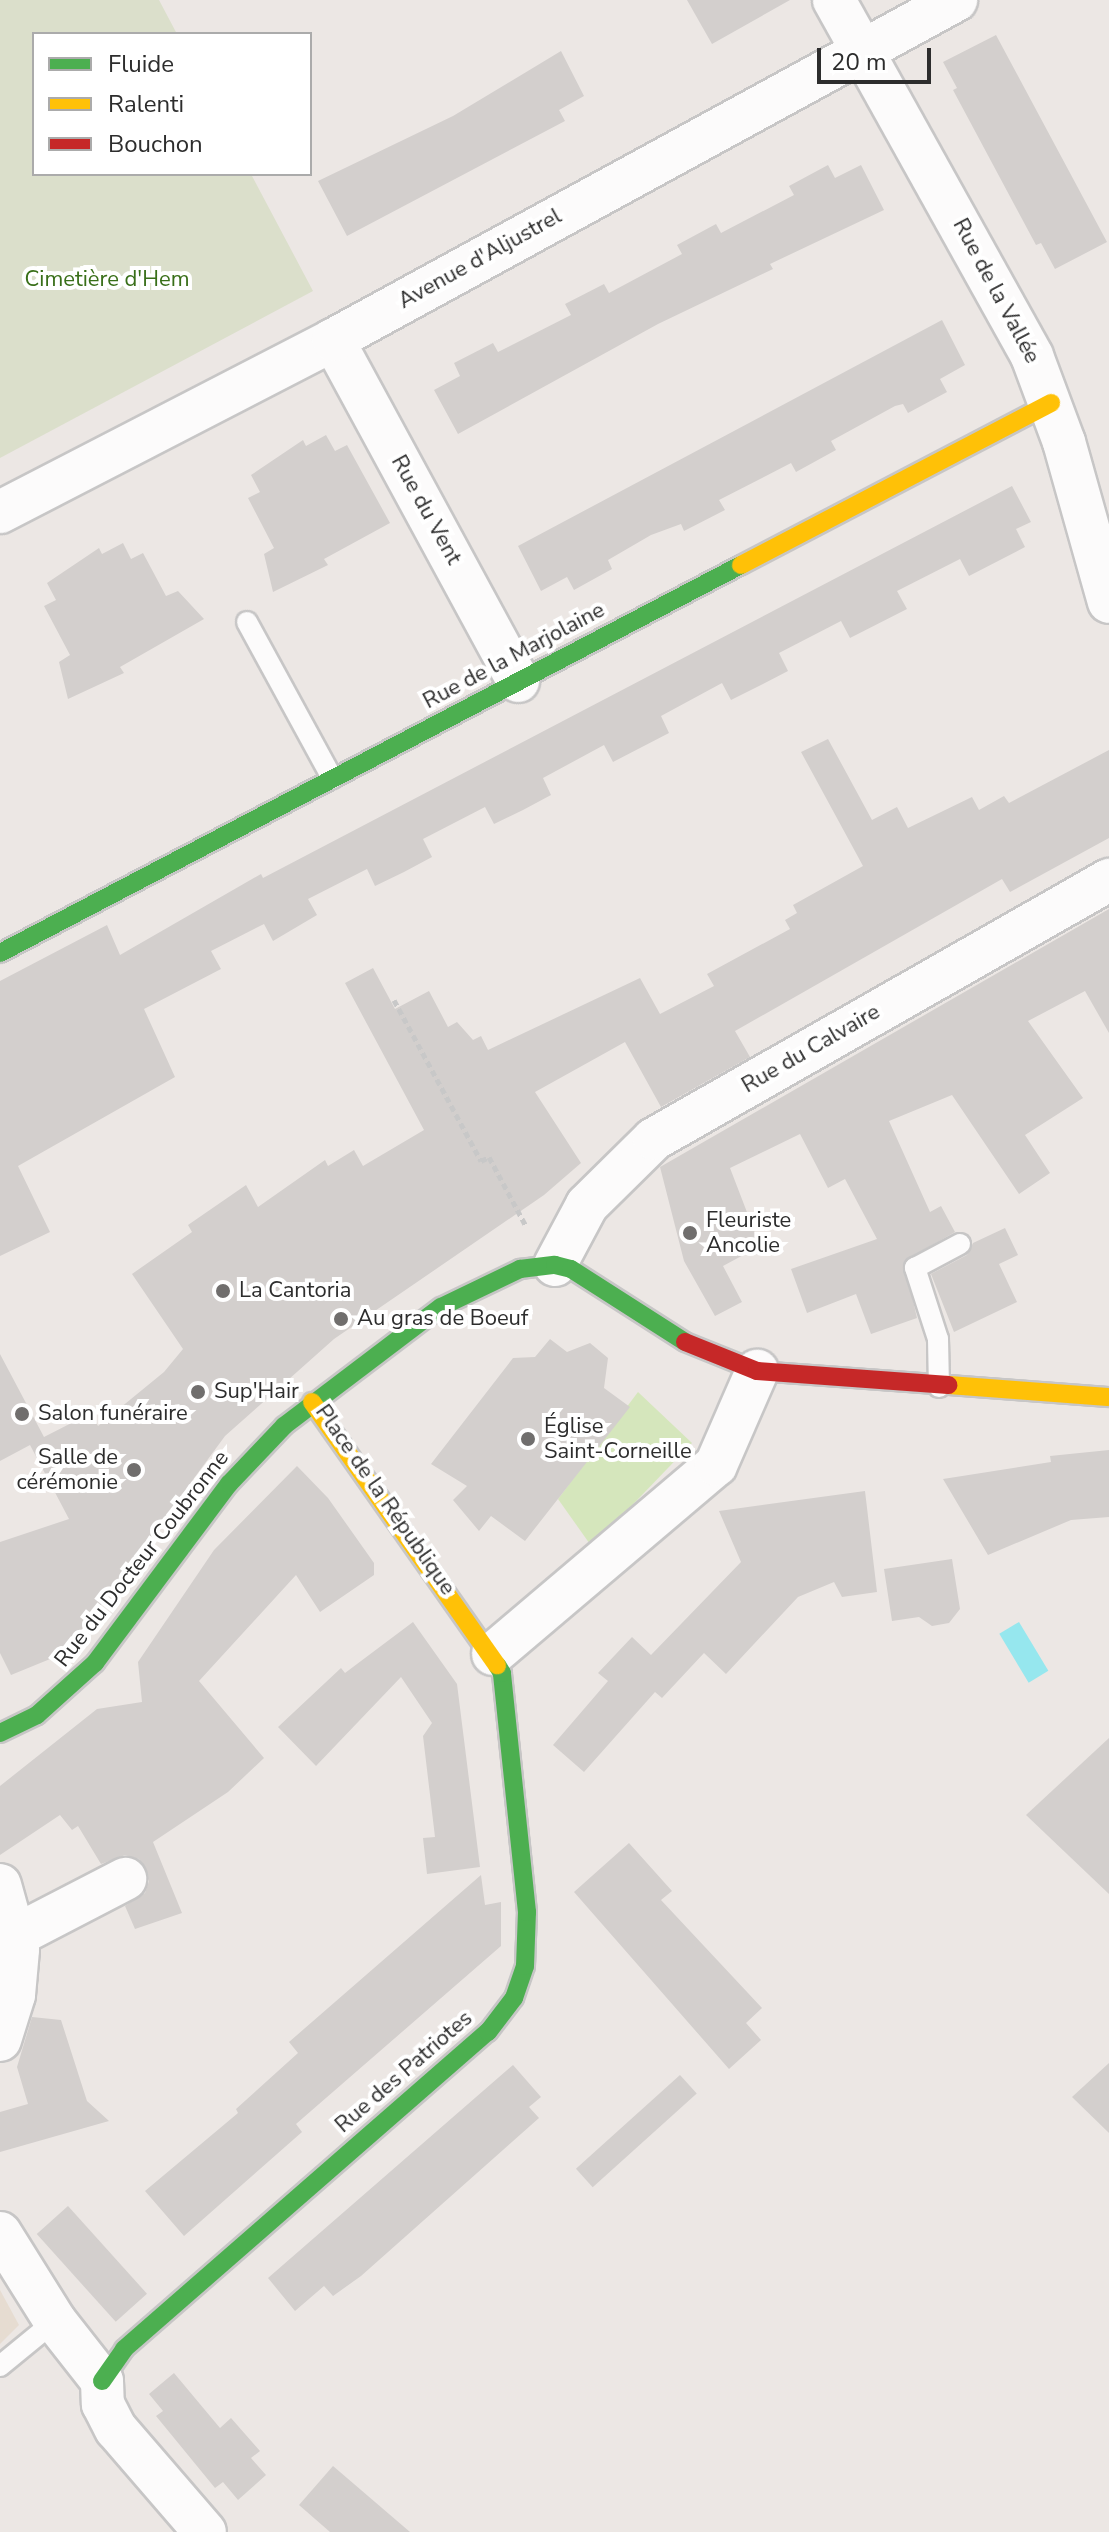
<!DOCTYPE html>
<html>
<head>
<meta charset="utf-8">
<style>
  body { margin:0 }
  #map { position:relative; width:1109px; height:2532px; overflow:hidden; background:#ece7e4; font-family:"Nunito Sans",sans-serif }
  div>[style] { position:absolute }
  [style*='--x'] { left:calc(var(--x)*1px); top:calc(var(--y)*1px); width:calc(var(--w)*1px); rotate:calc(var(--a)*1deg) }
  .education>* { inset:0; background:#e6dcd1 }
  .green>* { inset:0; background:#d5e6bc }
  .cemetery>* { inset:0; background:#dbdfcb }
  .water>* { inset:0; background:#96e7ee; transform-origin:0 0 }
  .building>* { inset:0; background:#d3cfcd; transform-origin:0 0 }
  .path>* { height:5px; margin-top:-2.5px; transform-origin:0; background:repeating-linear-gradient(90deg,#c8c8c8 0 6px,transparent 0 10px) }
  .roads { filter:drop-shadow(2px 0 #c7c6c6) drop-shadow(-2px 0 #c7c6c6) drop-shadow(0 2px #c7c6c6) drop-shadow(0 -2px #c7c6c6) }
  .lane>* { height:20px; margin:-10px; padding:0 10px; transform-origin:10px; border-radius:10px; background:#fcfbfb }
  .street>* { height:42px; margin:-21px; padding:0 21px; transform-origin:21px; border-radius:21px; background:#fcfbfb }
  .fast>* { height:18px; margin:-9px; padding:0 9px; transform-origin:9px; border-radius:9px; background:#4caf50 }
  .slow>* { height:18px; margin:-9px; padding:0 9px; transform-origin:9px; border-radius:9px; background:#ffc107 }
  .jam>* { height:18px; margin:-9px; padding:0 9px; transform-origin:9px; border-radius:9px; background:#c62828 }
  .dots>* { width:22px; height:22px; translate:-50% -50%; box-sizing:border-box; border:4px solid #fff; border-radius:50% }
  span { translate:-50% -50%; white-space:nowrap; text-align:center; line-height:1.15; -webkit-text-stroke:8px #fff; paint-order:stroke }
  .street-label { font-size:22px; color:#2d2d2d }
  .park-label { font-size:22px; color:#396f19 }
  .poi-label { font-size:22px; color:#2d2d2d }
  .left { translate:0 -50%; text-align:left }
  .right { translate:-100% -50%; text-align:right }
  .legend { position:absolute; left:32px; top:32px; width:280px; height:144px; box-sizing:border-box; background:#fff; border:2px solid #ababab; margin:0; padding:10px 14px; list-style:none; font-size:24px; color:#2d2d2d }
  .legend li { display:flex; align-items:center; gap:16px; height:40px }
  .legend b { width:40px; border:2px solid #ababab }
  .scale { position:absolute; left:817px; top:48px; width:114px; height:36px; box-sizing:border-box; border:4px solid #2d2d2d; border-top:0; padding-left:10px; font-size:24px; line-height:28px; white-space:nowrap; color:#2d2d2d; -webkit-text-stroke:6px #fff; paint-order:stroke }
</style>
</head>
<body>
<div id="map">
  <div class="education">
    <i style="clip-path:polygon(0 2290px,19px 2325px,0 2344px)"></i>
  </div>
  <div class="green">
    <i style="clip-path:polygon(638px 1392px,692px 1443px,592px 1547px,558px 1499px)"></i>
  </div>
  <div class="cemetery">
    <i style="clip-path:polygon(0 0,159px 0,177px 34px,34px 34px,34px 174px,251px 174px,313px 291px,0 458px)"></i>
  </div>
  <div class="water">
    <i style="left:1019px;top:1622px;width:57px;height:23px;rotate:59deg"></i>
  </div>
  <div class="building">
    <i style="clip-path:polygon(687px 0,790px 0,712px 44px)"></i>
    <i style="clip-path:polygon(996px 35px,1107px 242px,1055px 269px,1041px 243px,1036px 245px,953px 90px,957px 88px,943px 62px)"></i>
    <i style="clip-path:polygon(561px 51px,584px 96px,559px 110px,565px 121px,347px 236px,318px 181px,453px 116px)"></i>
    <i style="clip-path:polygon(828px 165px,835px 178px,861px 165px,884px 210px,770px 264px,773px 269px,658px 324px,458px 434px,434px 390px,460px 376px,454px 363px,493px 343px,498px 352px,571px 315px,565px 304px,604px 284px,609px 293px,682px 254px,677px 245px,716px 224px,721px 233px,794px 195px,789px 186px)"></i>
    <i style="clip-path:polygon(942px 320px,965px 365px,940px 379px,947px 392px,908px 413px,903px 404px,895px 406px,831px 441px,836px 450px,796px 472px,791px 463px,719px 500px,725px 510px,684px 531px,681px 524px,651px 535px,608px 560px,612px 569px,574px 590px,567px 577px,541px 591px,518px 546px)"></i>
    <i style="clip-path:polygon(326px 435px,335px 451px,347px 445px,390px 523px,324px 559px,328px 565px,273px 592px,264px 554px,274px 548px,248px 498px,260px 492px,251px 475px,303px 440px,306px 446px)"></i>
    <i style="clip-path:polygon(1012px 486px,1031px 522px,1016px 529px,1025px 547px,969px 576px,960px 559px,897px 591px,907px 609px,850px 638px,841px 621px,779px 653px,788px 671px,757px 687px,731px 700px,722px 683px,661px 716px,669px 733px,613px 762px,604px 745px,543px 778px,551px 795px,523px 810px,494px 824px,485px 807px,423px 839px,432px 857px,404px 872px,375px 886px,367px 869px,308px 899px,317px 915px,273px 941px,264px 924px,211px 951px,221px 969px,144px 1009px,175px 1077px,18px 1166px,50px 1232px,0 1256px,0 981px,107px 925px,120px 955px,261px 874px,263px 878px)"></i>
    <i style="clip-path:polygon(123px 543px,131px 559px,143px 553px,166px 596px,178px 591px,204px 619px,120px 667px,124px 673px,68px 699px,59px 662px,70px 655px,44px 606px,56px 600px,47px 583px,99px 548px,102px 554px)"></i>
    <i style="clip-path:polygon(828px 739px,872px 820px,897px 807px,908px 828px,972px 797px,979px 810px,1004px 796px,1009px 803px,1109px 750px,1109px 838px,1010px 892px,1002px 879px,735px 1031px,750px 1057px,661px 1107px,625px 1042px,535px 1092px,581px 1163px,544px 1195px,334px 1339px,225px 1436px,87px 1624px,55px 1657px,11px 1675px,0 1653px,0 1542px,69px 1519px,30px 1445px,0 1461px,0 1354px,44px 1437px,91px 1413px,98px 1426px,164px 1372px,183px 1349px,132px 1274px,192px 1232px,188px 1225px,246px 1185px,258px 1207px,325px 1160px,328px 1166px,354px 1150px,363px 1166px,424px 1130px,345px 983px,373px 968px,395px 1009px,429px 991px,448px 1027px,457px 1022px,473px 1040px,481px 1036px,488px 1050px,640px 978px,660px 1014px,714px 986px,707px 974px,790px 929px,785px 920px,797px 913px,793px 905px,863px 866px,801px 752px)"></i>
    <i style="clip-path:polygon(1109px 909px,1109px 1033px,1085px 991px,1028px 1021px,1083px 1098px,1025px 1135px,1050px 1173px,1019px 1194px,952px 1095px,889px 1121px,930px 1212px,941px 1206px,955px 1232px,904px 1261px,917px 1318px,871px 1334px,856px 1294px,807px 1313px,791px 1269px,877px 1239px,845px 1179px,828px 1188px,800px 1134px,730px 1168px,760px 1246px,723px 1266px,742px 1302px,715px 1316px,684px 1261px,660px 1167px)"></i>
    <i style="clip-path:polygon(1005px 1228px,1018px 1255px,999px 1264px,1017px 1302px,954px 1332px,931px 1274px,967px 1255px,973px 1243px)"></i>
    <i style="clip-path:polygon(550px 1339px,567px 1352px,590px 1343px,608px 1358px,604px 1388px,630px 1407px,525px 1541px,491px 1516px,479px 1531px,453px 1500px,467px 1486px,431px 1464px,513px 1358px,535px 1357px)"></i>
    <i style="clip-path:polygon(1109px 1450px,1109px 1517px,1071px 1520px,988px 1555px,943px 1479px,1051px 1462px,1050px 1456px)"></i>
    <i style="clip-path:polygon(297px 1466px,328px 1498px,374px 1563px,374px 1575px,320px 1612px,296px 1575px,199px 1681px,264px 1758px,228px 1792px,153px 1842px,182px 1913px,135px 1929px,125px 1906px,145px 1893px,149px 1881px,139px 1859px,125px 1855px,101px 1864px,78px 1826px,72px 1830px,60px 1815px,0 1855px,0 1786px,97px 1709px,142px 1702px,138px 1662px,214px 1550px)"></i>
    <i style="clip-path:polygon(865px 1491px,877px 1592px,842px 1597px,834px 1582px,798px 1597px,726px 1674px,704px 1653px,662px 1698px,655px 1692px,584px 1772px,553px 1745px,608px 1681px,598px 1673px,632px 1637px,651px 1655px,741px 1562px,719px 1511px)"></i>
    <i style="clip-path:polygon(952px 1559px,960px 1609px,949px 1623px,932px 1626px,919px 1617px,892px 1621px,884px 1569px)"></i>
    <i style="clip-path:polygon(413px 1622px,457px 1684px,480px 1867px,427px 1874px,423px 1838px,435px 1837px,423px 1736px,432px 1723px,401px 1677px,316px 1766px,278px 1727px,341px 1668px,345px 1673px)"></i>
    <i style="clip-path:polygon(1109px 1738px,1109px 1894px,1026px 1815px)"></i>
    <i style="clip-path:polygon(629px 1843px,672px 1891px,661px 1900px,762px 2008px,746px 2023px,761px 2040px,729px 2069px,574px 1892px)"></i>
    <i style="clip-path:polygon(481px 1875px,485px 1905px,501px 1902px,501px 1946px,296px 2124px,302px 2132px,184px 2236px,145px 2191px,238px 2113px,236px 2109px,298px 2053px,289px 2042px)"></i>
    <i style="clip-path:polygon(32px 2017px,61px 2020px,87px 2101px,109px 2121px,0 2152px,0 2112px,28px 2104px,17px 2067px)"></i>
    <i style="clip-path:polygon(1109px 2063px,1109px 2133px,1072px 2097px)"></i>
    <i style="clip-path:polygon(513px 2065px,541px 2097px,529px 2107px,539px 2118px,361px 2276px,333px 2296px,324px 2286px,295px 2311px,268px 2278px)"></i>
    <i style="left:680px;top:2075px;width:25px;height:140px;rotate:48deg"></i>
    <i style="left:68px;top:2206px;width:118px;height:42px;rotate:48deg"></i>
    <i style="clip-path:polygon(174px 2373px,220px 2428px,231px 2418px,260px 2451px,251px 2458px,266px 2475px,238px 2500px,223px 2482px,215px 2488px,156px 2416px,163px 2411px,149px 2394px)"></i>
    <i style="clip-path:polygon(333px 2466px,410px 2532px,330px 2532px,299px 2505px)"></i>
  </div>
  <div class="path">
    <i style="--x:394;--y:1000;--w:183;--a:61.6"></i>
    <i style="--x:481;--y:1161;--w:9;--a:-27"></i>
    <i style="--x:489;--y:1157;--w:78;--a:61.8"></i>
  </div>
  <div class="roads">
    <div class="lane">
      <i style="--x:247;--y:622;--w:178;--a:61.4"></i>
      <i style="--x:939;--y:1387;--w:48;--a:-91.2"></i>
      <i style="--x:938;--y:1339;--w:75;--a:-107.9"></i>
      <i style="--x:915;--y:1268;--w:51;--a:-28.1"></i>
      <i style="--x:0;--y:2366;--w:71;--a:-39.3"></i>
    </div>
    <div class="street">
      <i style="--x:834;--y:0;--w:407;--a:60.9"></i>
      <i style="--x:1032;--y:356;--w:92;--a:69.6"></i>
      <i style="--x:1064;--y:442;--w:166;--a:74.3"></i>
      <i style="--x:333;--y:340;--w:388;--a:61.5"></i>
      <i style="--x:0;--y:512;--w:375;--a:-27.3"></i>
      <i style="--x:333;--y:340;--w:710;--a:-28.62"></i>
      <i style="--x:555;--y:1265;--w:68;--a:-61.9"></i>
      <i style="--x:587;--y:1205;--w:94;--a:-44.6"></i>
      <i style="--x:654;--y:1139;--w:524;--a:-29.65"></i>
      <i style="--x:493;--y:1654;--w:292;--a:-40.3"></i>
      <i style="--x:716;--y:1465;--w:103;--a:-66.4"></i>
      <i style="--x:0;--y:1885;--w:67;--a:74.5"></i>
      <i style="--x:18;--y:1950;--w:45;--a:95.1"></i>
      <i style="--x:14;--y:1995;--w:47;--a:107.3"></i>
      <i style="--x:17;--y:1935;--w:122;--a:-27.4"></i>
      <i style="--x:0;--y:2233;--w:104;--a:58"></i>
      <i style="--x:55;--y:2321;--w:76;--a:51.9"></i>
      <i style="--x:102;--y:2381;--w:23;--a:88"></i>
      <i style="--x:103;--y:2404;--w:28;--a:63"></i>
      <i style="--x:116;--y:2429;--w:136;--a:49.2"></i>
    </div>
    <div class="fast">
      <i style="--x:0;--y:953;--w:836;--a:-27.64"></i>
      <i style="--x:0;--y:1733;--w:41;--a:-25.9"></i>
      <i style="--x:37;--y:1715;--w:78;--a:-41.9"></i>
      <i style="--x:95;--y:1663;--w:224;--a:-53.2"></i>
      <i style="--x:229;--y:1484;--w:80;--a:-46.5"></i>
      <i style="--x:284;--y:1426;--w:197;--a:-37.2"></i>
      <i style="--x:441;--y:1307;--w:88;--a:-25.7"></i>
      <i style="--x:520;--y:1269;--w:35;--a:-7"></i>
      <i style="--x:555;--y:1265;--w:16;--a:14"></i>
      <i style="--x:571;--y:1269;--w:135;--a:32.6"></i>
      <i style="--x:102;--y:2381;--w:39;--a:-55"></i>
      <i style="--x:124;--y:2349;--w:483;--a:-41.1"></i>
      <i style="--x:488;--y:2032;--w:43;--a:-52.6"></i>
      <i style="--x:514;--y:1998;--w:34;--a:-71"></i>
      <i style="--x:525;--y:1966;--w:54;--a:-87.9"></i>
      <i style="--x:527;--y:1912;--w:240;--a:-96"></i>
      <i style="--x:502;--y:1673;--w:9;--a:-122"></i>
    </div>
    <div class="slow">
      <i style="--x:741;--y:565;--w:350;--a:-27.6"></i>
      <i style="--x:948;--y:1385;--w:161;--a:4.3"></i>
      <i style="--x:312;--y:1402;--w:322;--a:54.9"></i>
    </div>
    <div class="jam">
      <i style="--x:685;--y:1342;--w:78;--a:21.9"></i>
      <i style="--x:757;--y:1371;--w:192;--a:4.2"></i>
    </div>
  </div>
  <div class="dots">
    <i style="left:690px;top:1233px;background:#706e6d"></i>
    <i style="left:223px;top:1291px;background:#706e6d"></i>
    <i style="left:341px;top:1319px;background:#706e6d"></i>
    <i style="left:198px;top:1392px;background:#706e6d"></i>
    <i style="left:22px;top:1414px;background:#706e6d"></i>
    <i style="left:528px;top:1439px;background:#706e6d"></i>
    <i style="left:134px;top:1470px;background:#706e6d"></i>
  </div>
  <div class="street-label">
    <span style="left:480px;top:259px;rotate:-29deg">Avenue d'Aljustrel</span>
    <span style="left:996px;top:291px;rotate:62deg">Rue de la Vallée</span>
    <span style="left:426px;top:510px;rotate:61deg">Rue du Vent</span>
    <span style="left:514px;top:656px;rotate:-28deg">Rue de la Marjolaine</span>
    <span style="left:811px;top:1049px;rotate:-30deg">Rue du Calvaire</span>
    <span style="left:385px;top:1500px;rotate:55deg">Place de la République</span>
    <span style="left:142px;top:1559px;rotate:-52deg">Rue du Docteur Coubronne</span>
    <span style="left:404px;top:2072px;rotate:-41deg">Rue des Patriotes</span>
  </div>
  <div class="park-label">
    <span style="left:107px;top:280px">Cimetière d'Hem</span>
  </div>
  <div class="poi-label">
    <span class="left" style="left:706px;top:1233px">Fleuriste<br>Ancolie</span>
    <span class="left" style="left:239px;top:1291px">La Cantoria</span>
    <span class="left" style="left:357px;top:1319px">Au gras de Boeuf</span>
    <span class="left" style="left:214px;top:1392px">Sup'Hair</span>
    <span class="left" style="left:38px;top:1414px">Salon funéraire</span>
    <span class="left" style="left:544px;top:1439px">Église<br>Saint-Corneille</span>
    <span class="right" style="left:118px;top:1470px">Salle de<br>cérémonie</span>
  </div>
  <ul class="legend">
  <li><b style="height:10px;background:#4caf50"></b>Fluide</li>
  <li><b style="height:10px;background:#ffc107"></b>Ralenti</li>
  <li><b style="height:10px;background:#c62828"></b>Bouchon</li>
  </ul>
  <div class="scale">20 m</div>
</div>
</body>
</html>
